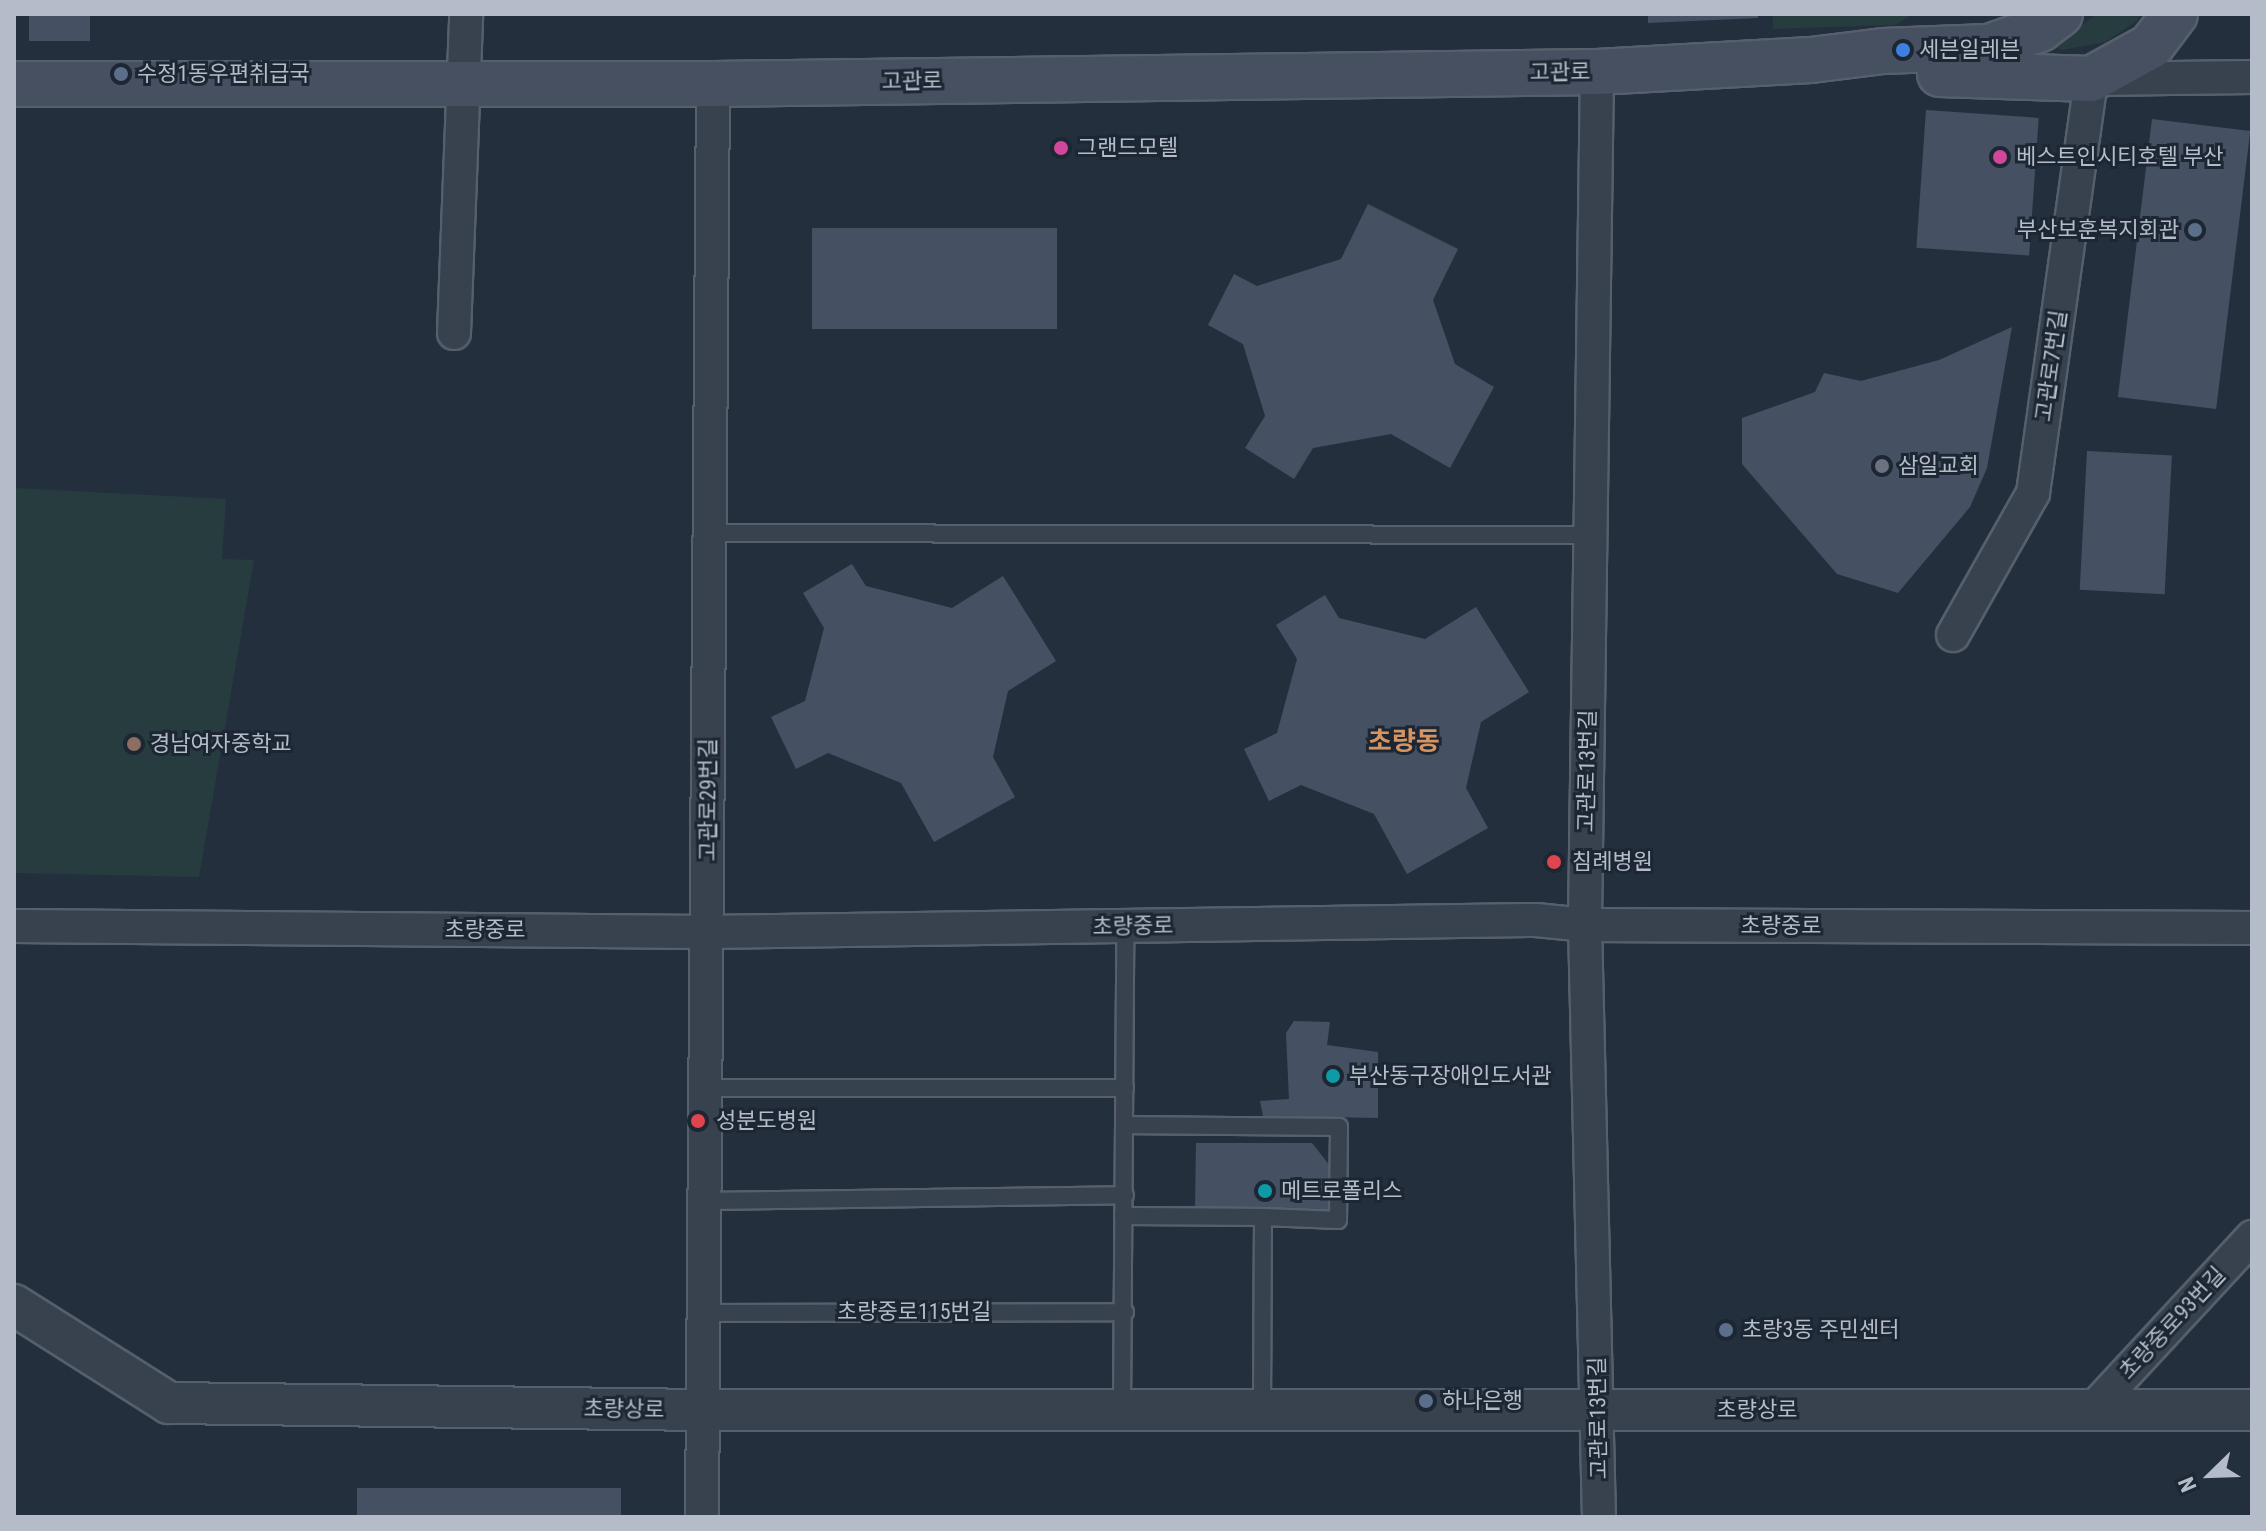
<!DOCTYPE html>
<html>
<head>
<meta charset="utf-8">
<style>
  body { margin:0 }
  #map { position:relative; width:2266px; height:1531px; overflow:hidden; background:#242f3e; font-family:"Roboto Condensed","Noto Sans KR",sans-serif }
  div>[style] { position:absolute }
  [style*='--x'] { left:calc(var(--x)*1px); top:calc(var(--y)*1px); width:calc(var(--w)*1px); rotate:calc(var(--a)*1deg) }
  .green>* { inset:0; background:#263c3f }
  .building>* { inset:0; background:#455162; transform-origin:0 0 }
  .roads { filter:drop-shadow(2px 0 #565f6c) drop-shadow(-2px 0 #565f6c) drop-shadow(0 2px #565f6c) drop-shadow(0 -2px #565f6c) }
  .service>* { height:16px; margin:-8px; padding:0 8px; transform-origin:8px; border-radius:8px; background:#38414e }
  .minor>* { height:32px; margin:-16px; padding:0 16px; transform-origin:16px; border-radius:16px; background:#38414e }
  .tertiary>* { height:40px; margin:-20px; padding:0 20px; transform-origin:20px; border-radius:20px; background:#38414e }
  .secondary>* { height:44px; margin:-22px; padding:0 22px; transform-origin:22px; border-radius:22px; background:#465061 }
  .dots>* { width:22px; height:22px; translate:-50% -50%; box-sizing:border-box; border:4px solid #1d2633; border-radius:50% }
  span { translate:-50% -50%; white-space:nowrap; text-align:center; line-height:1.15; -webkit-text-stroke:6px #1d2633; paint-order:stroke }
  .poi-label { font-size:22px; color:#b4bcc9 }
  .left { translate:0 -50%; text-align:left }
  .right { translate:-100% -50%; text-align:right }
  .street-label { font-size:22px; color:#b4bcc9 }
  .quarter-label { font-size:26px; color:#d59563; font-weight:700 }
  .frame { position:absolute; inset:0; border:16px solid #b4bcc9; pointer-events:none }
  .north { position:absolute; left:2170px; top:1435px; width:80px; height:80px; -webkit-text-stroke:6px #1d2633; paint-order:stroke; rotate:247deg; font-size:22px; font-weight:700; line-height:32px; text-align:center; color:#b4bcc9 }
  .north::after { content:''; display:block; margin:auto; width:28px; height:36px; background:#b4bcc9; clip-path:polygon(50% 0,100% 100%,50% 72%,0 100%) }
</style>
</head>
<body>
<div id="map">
  <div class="green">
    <i style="clip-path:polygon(1773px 14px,1913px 14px,1895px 25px,1773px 29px)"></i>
    <i style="clip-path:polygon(2097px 14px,2141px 14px,2137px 21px,2105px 42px,2063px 50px,2051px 47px)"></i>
    <i style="clip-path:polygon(14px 488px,226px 499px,222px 559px,254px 560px,199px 877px,14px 873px)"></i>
  </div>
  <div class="building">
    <i style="left:29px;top:14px;width:61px;height:27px"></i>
    <i style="clip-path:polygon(1648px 14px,1758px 14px,1758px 18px,1648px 23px)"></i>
    <i style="left:1926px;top:110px;width:113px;height:138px;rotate:4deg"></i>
    <i style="left:2152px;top:119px;width:99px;height:280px;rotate:7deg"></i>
    <i style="clip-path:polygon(1368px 204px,1458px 249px,1433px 300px,1455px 364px,1494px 387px,1450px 468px,1391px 434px,1313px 448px,1294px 479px,1245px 448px,1265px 416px,1243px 344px,1208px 325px,1234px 274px,1257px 286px,1341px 259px)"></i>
    <i style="left:812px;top:228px;width:245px;height:101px"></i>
    <i style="clip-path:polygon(2012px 327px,1987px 468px,1970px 507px,1898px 593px,1837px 574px,1742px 464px,1742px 418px,1815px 392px,1824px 373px,1861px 381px,1939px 360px)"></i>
    <i style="left:2087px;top:451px;width:85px;height:139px;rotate:3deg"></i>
    <i style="clip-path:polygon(852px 564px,866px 586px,952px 608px,1003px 576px,1056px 661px,1008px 691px,993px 757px,1015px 797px,934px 842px,901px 783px,828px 753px,796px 769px,771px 717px,805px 701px,824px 628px,803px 593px)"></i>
    <i style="clip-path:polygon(1325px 595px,1339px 618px,1425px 639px,1476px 607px,1529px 692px,1481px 722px,1466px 788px,1488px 828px,1407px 874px,1374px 814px,1301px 785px,1269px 801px,1244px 749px,1277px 733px,1297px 659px,1276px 625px)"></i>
    <i style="clip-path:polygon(1294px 1021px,1330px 1022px,1327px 1045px,1378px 1052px,1378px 1118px,1263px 1116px,1260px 1101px,1289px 1099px,1286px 1033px)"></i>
    <i style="clip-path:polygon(1196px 1143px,1312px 1143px,1334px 1171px,1334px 1212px,1195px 1211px)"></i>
    <i style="left:357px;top:1488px;width:264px;height:29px"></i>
  </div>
  <div class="roads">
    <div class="service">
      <i style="--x:710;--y:533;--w:881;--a:0.13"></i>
      <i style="--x:705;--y:1088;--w:420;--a:0"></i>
      <i style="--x:1124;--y:1125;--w:215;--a:0.5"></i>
      <i style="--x:1339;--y:1127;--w:93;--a:90.6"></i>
      <i style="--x:1338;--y:1220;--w:75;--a:-177.7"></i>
      <i style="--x:705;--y:1201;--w:420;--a:-0.8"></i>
      <i style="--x:1123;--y:1216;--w:140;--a:0.4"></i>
      <i style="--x:1263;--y:1217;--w:191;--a:90.3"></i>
      <i style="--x:704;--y:1313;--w:421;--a:-0.1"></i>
      <i style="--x:1122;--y:1410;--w:484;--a:-89.6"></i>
    </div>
    <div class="minor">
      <i style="--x:1597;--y:72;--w:853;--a:90.81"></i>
      <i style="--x:1585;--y:925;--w:592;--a:88.65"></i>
      <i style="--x:454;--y:333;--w:319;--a:-87.8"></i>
      <i style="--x:1953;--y:635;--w:163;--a:-60.6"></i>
      <i style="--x:2033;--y:493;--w:418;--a:-82"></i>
      <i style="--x:2091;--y:79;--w:161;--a:-0.7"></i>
      <i style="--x:14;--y:926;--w:692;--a:0.5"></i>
      <i style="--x:706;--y:932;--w:830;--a:-0.83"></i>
      <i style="--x:1536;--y:920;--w:49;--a:5.8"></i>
      <i style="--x:1585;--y:925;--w:667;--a:0.26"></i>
      <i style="--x:2092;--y:1410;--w:236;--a:-47.2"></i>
      <i style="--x:702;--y:1517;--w:1433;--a:-89.56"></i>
    </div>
    <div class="tertiary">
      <i style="--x:14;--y:1305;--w:183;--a:32.3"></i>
      <i style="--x:169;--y:1403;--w:534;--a:0.75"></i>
      <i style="--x:703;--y:1410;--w:1549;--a:0"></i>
    </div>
    <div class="secondary">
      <i style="--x:1940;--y:74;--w:151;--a:1.9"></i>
      <i style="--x:2091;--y:79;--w:68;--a:-28.8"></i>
      <i style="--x:2151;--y:46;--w:40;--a:-53"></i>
      <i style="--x:14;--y:84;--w:699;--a:0"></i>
      <i style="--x:713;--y:84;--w:884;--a:-0.78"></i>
      <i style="--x:1597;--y:72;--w:214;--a:-3.2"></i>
      <i style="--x:1811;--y:60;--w:73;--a:-7.1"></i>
      <i style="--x:1883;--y:51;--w:106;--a:-2.2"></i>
      <i style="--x:1989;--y:47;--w:54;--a:-19.4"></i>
      <i style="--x:2040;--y:29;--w:25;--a:-37"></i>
    </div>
  </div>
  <div class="dots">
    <i style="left:1903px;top:50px;background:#3f7fe0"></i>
    <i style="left:121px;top:74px;background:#5c6f8a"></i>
    <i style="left:1061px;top:148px;background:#d1479c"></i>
    <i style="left:2000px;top:157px;background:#d1479c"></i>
    <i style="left:2195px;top:230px;background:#5c6f8a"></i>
    <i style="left:1882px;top:466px;background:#6b7280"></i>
    <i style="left:134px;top:744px;background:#8d6e63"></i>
    <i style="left:1554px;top:862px;background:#e0444e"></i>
    <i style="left:1333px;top:1076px;background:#0f9aa8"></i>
    <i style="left:698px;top:1121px;background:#e0444e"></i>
    <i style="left:1265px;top:1191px;background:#0f9aa8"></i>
    <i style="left:1726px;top:1330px;background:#5c6f8a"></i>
    <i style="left:1426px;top:1401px;background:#5c6f8a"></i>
  </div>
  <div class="poi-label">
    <span class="left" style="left:1919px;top:50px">세븐일레븐</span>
    <span class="left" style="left:137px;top:74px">수정1동우편취급국</span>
    <span class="left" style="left:1077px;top:148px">그랜드모텔</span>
    <span class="left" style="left:2016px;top:157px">베스트인시티호텔 부산</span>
    <span class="right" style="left:2179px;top:230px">부산보훈복지회관</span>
    <span class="left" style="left:1898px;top:466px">삼일교회</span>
    <span class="left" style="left:150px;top:744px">경남여자중학교</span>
    <span class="left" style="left:1572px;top:862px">침례병원</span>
    <span class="left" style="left:1349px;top:1076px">부산동구장애인도서관</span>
    <span class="left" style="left:716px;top:1121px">성분도병원</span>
    <span class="left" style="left:1281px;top:1191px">메트로폴리스</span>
    <span class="left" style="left:1742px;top:1330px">초량3동 주민센터</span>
    <span class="left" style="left:1442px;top:1401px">하나은행</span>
  </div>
  <div class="street-label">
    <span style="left:1560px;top:72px;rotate:-1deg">고관로</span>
    <span style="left:912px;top:81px;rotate:-1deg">고관로</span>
    <span style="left:2051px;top:366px;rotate:-82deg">고관로7번길</span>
    <span style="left:1587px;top:771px;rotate:-89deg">고관로13번길</span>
    <span style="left:708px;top:800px;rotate:-90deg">고관로29번길</span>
    <span style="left:1133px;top:926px;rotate:-1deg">초량중로</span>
    <span style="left:1781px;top:926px">초량중로</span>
    <span style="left:485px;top:930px">초량중로</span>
    <span style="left:914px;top:1312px">초량중로115번길</span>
    <span style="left:2172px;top:1323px;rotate:-47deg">초량중로93번길</span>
    <span style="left:624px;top:1409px;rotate:1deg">초량상로</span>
    <span style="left:1757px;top:1410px">초량상로</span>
    <span style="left:1598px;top:1418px;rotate:-91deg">고관로13번길</span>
  </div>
  <div class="quarter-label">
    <span style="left:1404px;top:742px">초량동</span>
  </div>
  <div class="frame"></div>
  <div class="north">N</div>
</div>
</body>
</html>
